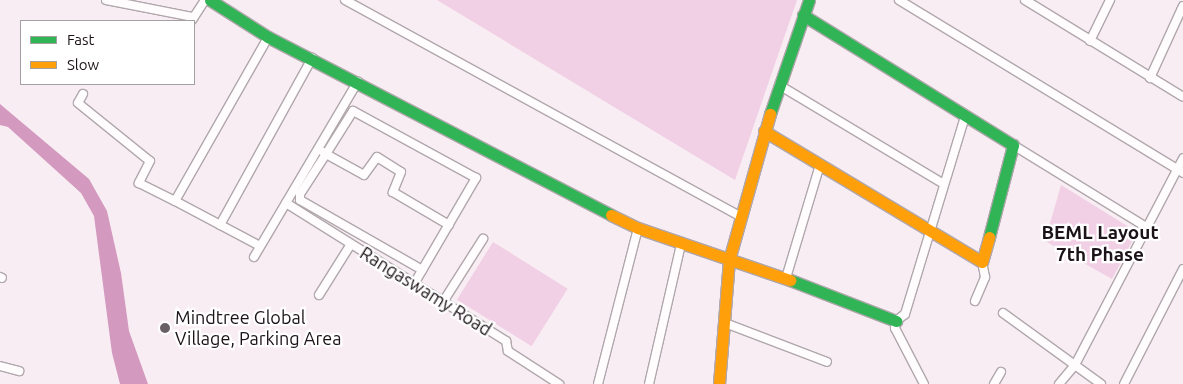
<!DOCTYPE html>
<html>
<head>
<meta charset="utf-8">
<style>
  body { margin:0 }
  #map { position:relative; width:1183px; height:384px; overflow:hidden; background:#f8edf3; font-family:Ubuntu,sans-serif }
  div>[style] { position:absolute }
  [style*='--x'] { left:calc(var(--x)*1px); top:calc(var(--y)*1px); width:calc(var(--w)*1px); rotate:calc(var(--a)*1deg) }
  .green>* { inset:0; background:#f1cfe4; transform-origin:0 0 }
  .water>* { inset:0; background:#d499bf }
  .roads { filter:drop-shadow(1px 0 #b0a7ac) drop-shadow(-1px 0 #b0a7ac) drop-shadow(0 1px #b0a7ac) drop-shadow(0 -1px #b0a7ac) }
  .street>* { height:8px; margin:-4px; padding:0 4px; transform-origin:4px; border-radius:4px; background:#fefcfd }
  .fast>* { height:11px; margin:-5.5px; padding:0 5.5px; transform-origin:5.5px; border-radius:5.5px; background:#30b455 }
  .slow>* { height:11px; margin:-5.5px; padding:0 5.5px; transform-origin:5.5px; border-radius:5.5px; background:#ff9f0a }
  .dots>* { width:14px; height:14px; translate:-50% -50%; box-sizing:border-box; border:2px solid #fff; border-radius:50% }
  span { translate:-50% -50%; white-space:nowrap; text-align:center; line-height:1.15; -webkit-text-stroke:4.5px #fff; paint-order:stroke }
  .street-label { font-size:18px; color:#1b1318 }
  .poi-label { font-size:18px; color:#1b1318 }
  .left { translate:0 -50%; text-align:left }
  .neighbourhood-label { font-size:19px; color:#1b1318; font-weight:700 }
  .legend { position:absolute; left:20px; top:20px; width:175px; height:65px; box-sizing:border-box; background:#fff; border:1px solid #a4a1a3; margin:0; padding:6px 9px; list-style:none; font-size:15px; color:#1b1318 }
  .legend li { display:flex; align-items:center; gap:10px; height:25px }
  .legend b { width:25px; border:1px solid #a4a1a3 }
</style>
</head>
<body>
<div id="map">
  <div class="green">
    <i style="clip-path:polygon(437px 0,797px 0,735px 180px)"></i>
    <i style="clip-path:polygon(1061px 185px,1137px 232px,1112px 279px,1045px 241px)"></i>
    <i style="left:493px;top:242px;width:88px;height:68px;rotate:32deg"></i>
  </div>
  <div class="water">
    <i style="clip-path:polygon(0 104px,89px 179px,107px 211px,121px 273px,129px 331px,148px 384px,120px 384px,112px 353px,94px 216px,81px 193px,8px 127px,0 125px)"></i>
  </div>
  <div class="roads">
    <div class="street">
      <i style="--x:106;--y:0;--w:89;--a:11.1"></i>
      <i style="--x:345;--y:0;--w:452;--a:28.7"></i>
      <i style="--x:899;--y:0;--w:333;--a:31.3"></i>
      <i style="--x:1025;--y:0;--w:185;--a:31.5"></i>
      <i style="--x:192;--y:20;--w:24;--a:-57"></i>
      <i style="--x:1090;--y:41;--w:46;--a:-64"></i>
      <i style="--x:1150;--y:78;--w:79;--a:-65.4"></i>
      <i style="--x:779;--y:85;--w:192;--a:31"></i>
      <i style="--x:83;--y:94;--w:10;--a:119"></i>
      <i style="--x:78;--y:103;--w:92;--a:38.9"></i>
      <i style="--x:150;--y:161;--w:25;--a:117"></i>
      <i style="--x:139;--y:183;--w:40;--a:26.6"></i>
      <i style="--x:1013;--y:145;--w:158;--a:31.6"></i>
      <i style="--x:323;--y:152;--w:4;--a:34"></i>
      <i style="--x:326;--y:154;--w:48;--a:123"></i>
      <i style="--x:300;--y:194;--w:6;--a:90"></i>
      <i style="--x:300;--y:200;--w:141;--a:29.8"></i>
      <i style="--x:286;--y:203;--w:260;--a:32.1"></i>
      <i style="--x:506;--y:341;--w:10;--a:79"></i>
      <i style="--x:508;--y:351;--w:61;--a:32.9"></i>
      <i style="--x:220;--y:225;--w:191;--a:-61.1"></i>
      <i style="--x:260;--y:246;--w:96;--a:-152.1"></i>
      <i style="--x:175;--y:201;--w:189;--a:-60.4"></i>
      <i style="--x:254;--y:257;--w:204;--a:-59.4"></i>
      <i style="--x:0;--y:277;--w:2;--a:27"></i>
      <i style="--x:786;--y:278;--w:118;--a:-73.3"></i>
      <i style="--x:414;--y:284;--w:123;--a:-59.7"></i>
      <i style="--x:476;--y:178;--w:140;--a:-151.4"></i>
      <i style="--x:353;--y:111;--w:51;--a:122.1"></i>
      <i style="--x:326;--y:154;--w:43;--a:28.9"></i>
      <i style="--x:364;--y:175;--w:22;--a:-54"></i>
      <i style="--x:377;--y:157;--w:28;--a:32"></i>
      <i style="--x:401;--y:172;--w:22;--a:112"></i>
      <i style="--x:393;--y:192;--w:65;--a:30.5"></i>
      <i style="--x:319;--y:295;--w:60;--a:-57.9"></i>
      <i style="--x:975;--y:301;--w:26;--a:-67"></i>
      <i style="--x:985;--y:277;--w:15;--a:-101"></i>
      <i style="--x:443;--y:302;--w:75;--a:-57.6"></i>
      <i style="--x:1003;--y:313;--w:121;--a:35.9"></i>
      <i style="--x:725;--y:323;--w:109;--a:20.9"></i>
      <i style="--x:0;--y:366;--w:20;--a:15"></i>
      <i style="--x:598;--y:384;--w:161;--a:-75.6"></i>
      <i style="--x:649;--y:384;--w:144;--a:-77.1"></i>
      <i style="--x:924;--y:384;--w:63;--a:-117.4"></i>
      <i style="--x:895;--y:328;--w:7;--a:-82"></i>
      <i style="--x:896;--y:321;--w:11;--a:-38"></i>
      <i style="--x:905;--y:314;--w:207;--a:-73.1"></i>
      <i style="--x:994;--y:384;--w:14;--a:-60"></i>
      <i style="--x:1059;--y:384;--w:25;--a:-50"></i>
      <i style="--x:1075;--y:365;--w:233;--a:-62.4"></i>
      <i style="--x:1124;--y:384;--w:129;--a:-62.8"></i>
    </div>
    <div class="fast">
      <i style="--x:210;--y:0;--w:69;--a:32.5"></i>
      <i style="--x:268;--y:37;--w:386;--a:27.4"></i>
      <i style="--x:803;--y:15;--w:247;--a:31.8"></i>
      <i style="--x:1013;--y:145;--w:95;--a:104.6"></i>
      <i style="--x:770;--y:114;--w:120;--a:-71.1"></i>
      <i style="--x:790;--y:280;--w:114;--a:21.1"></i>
    </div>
    <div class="slow">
      <i style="--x:764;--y:131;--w:254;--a:31"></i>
      <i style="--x:982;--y:262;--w:26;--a:-74"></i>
      <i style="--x:611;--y:215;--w:30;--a:26"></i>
      <i style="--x:638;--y:228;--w:161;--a:18.9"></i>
      <i style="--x:719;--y:384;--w:124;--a:-85.4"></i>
      <i style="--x:729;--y:260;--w:152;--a:-74.3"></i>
    </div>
  </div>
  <div class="dots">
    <i style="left:165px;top:328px;background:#685f65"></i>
  </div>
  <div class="street-label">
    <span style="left:426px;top:291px;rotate:32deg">Rangaswamy Road</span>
  </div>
  <div class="poi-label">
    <span class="left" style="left:175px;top:328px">Mindtree Global<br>Village, Parking Area</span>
  </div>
  <div class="neighbourhood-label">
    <span style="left:1100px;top:244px">BEML Layout<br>7th Phase</span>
  </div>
  <ul class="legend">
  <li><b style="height:6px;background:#30b455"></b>Fast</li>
  <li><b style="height:6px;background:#ff9f0a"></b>Slow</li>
  </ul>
</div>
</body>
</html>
